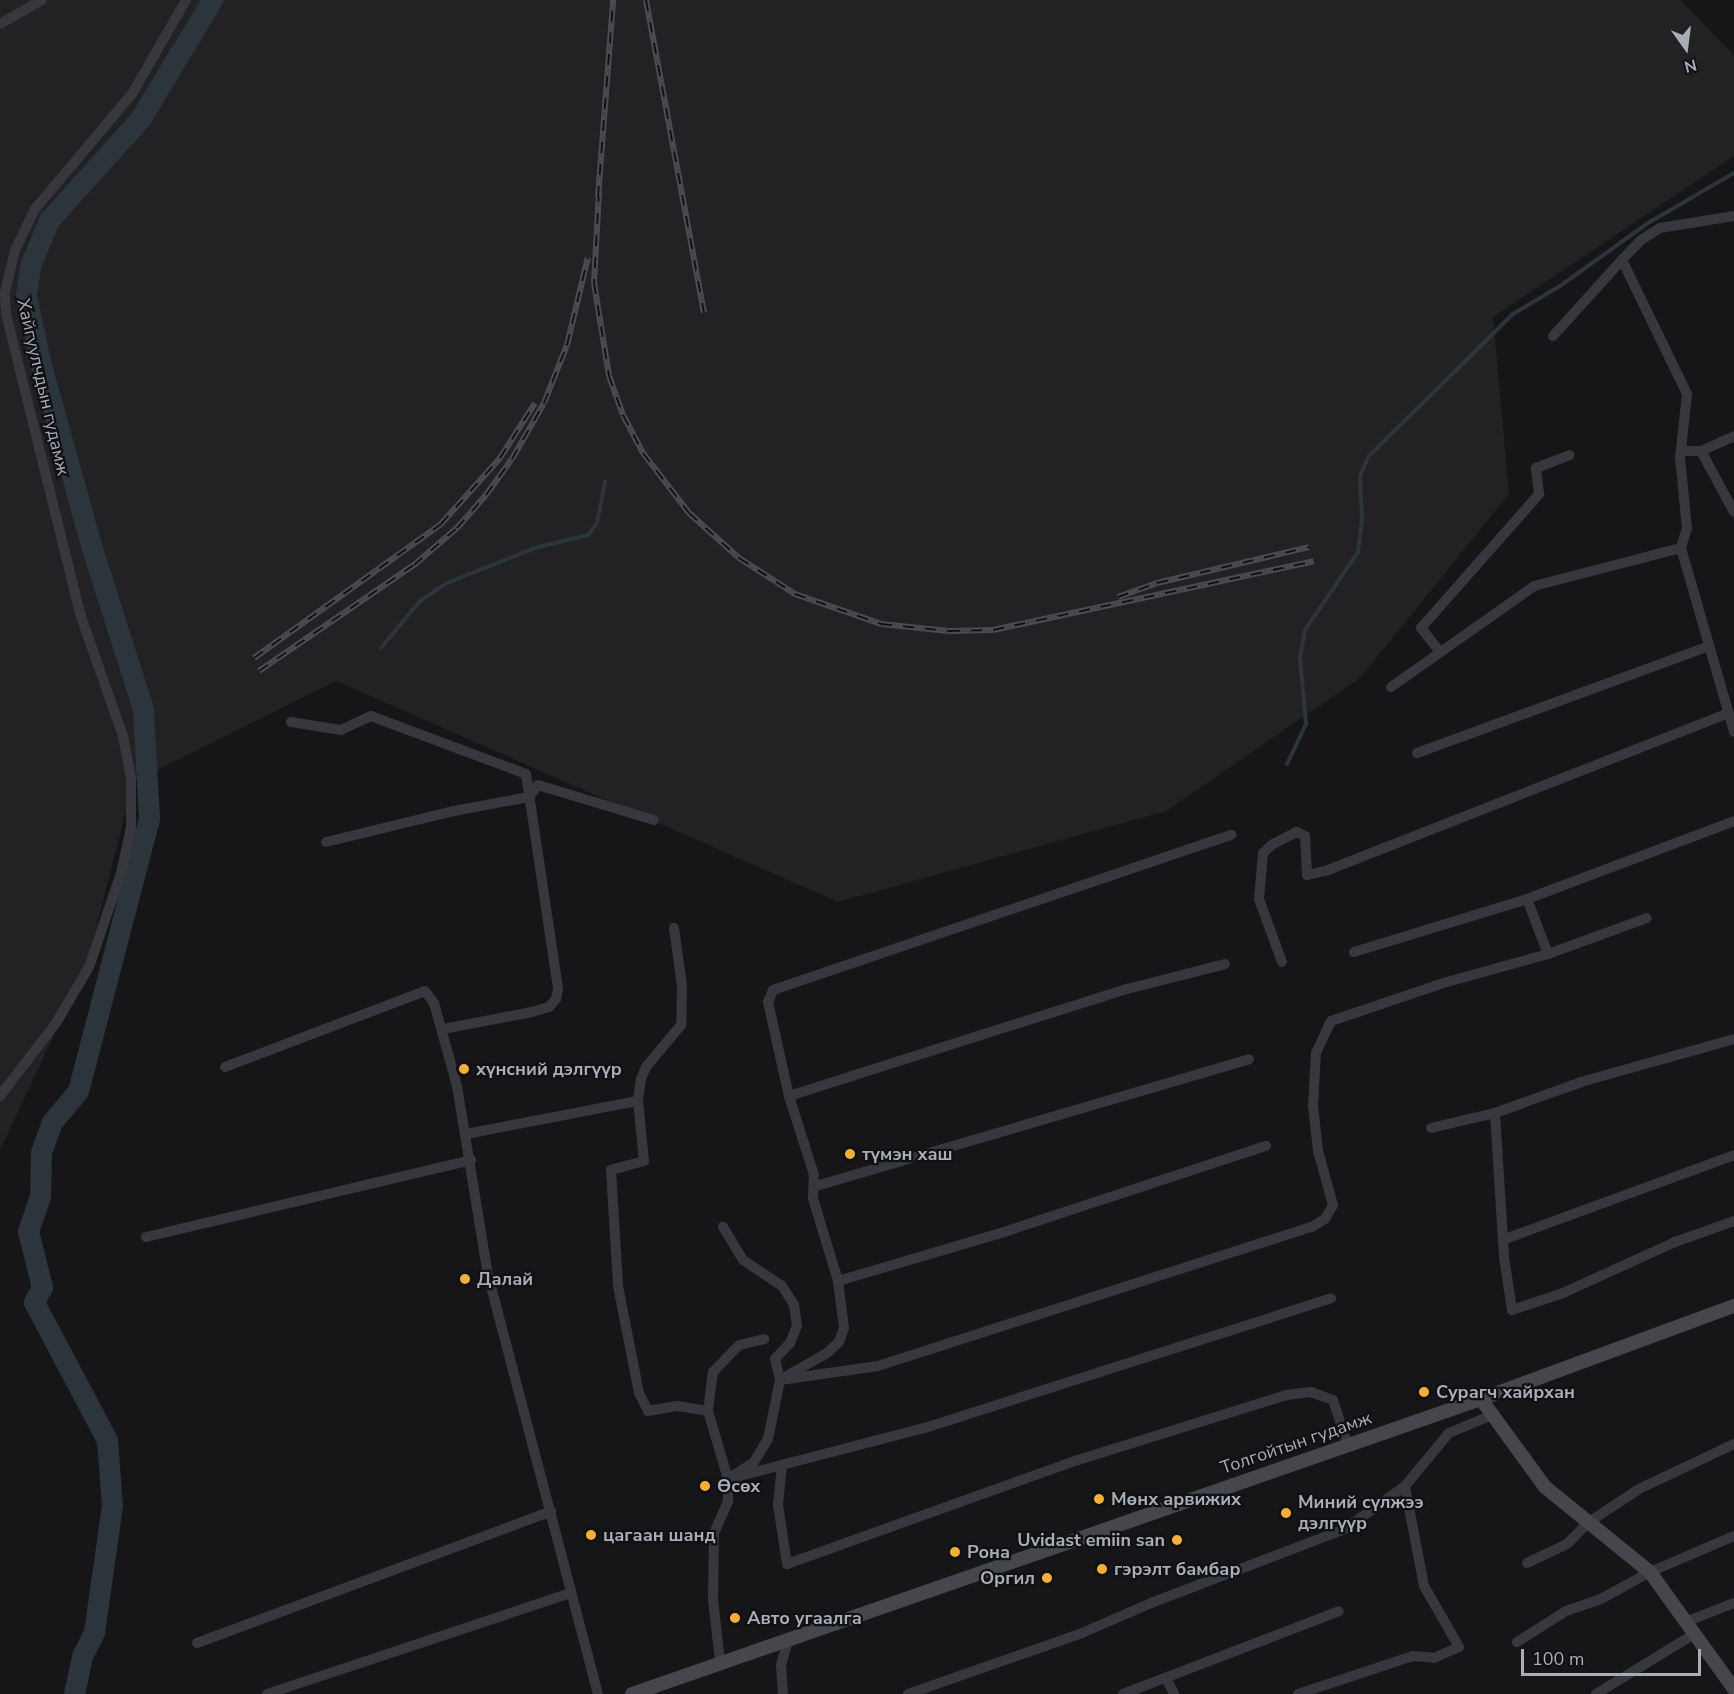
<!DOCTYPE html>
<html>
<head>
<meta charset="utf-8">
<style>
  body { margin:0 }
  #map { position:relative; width:1734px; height:1694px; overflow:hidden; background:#161618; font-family:"Nunito Sans",sans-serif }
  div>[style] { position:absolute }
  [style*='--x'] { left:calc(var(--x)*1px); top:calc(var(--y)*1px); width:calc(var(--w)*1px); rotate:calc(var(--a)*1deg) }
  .built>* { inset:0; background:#222225 }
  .stream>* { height:4px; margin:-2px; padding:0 2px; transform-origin:2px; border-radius:2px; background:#2c353c }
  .river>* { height:21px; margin:-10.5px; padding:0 10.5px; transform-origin:10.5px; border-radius:10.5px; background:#2c353c }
  .street>* { height:10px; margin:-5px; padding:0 5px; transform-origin:5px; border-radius:5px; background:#37383d }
  .secondary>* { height:14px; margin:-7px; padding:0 7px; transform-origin:7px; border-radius:7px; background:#45474d }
  .rail>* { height:6px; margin-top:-3px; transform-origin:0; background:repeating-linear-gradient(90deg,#111113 0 11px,#4a4c52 0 22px); box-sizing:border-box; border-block:2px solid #4a4c52 }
  .dots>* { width:16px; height:16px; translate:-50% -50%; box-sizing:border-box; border:3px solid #111113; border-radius:50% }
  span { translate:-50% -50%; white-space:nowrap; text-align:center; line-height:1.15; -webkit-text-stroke:4.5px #111113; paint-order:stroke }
  .street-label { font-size:18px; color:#a8adb8 }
  .poi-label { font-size:18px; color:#a8adb8; font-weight:700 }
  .left { translate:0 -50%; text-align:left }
  .right { translate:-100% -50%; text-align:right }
  .north { position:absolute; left:1656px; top:18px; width:60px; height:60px; -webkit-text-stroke:4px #111113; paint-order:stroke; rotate:166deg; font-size:16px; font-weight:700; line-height:24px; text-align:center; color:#a8adb8 }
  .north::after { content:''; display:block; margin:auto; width:21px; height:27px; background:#a8adb8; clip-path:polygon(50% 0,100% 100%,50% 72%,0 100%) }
  .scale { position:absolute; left:1521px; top:1649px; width:180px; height:27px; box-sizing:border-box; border:3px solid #a8adb8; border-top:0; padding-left:8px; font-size:18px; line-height:21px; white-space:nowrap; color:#a8adb8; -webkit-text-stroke:4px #111113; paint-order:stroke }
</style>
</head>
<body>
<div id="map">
  <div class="built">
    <i style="clip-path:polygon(0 0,1680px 0,1734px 55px,1734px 156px,1493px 317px,1509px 494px,1360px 678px,1166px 811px,838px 902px,336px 681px,133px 782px,87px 965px,0 1150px)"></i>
  </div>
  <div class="stream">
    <i style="--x:381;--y:648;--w:61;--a:-50.3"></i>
    <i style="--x:420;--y:601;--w:32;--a:-34"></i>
    <i style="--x:447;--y:583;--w:95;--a:-21.7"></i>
    <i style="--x:535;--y:548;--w:55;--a:-13.8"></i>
    <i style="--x:588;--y:535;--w:15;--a:-53"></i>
    <i style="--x:597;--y:523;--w:42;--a:-79"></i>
    <i style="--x:1287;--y:764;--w:44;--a:-64.6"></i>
    <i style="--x:1306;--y:724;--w:66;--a:-95.2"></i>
    <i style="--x:1300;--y:658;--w:28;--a:-80"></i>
    <i style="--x:1305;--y:630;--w:94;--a:-55.8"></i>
    <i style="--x:1358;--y:552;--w:33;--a:-83"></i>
    <i style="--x:1362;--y:519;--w:43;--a:-92.7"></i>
    <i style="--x:1360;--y:476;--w:21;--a:-67"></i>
    <i style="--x:1368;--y:457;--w:204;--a:-44.6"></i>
    <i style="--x:1513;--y:314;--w:55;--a:-30.8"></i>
    <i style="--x:1560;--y:286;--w:108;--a:-35.6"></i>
    <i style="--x:1648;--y:223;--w:99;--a:-30.2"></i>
  </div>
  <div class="river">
    <i style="--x:74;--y:1694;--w:39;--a:-78"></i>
    <i style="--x:82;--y:1656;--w:27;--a:-63"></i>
    <i style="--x:94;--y:1632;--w:127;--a:-81.9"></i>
    <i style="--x:112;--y:1506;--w:66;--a:-94.3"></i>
    <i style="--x:107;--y:1440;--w:156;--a:-117.9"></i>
    <i style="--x:34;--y:1302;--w:17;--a:-62"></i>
    <i style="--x:42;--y:1287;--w:58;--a:-104"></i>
    <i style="--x:28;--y:1231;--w:36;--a:-71"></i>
    <i style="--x:40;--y:1197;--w:45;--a:-88.7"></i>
    <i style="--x:41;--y:1152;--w:32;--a:-70"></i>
    <i style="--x:52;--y:1122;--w:40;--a:-50"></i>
    <i style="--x:78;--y:1091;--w:282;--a:-75.4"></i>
    <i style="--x:149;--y:818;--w:109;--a:-93.2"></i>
    <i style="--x:143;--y:709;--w:172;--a:-107.6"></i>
    <i style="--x:91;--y:545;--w:191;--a:-105.5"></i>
    <i style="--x:40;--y:361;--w:67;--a:-102"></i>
    <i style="--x:26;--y:295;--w:29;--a:-82"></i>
    <i style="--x:30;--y:266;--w:50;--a:-67.6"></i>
    <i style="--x:49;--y:220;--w:136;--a:-48"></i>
    <i style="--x:140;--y:119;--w:139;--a:-58.8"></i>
  </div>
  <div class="street">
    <i style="--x:0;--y:24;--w:48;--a:-29.7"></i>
    <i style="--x:1734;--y:216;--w:75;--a:170.8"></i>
    <i style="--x:1660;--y:228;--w:22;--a:148"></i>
    <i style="--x:1641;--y:240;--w:28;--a:134"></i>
    <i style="--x:1622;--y:260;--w:149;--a:64.1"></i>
    <i style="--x:1687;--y:394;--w:64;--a:96.2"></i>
    <i style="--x:1680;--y:458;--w:70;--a:84.3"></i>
    <i style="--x:1687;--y:528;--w:21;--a:107"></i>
    <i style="--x:1681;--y:548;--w:191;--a:73.9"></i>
    <i style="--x:1553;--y:336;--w:103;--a:-47.8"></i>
    <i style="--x:1681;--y:451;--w:20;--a:0"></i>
    <i style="--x:1701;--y:451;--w:69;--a:61.6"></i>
    <i style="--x:1701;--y:451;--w:36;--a:-24"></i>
    <i style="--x:1440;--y:652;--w:31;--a:-128"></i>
    <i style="--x:1421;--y:628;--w:179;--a:-48.6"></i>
    <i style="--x:1539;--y:494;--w:26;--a:-97"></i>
    <i style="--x:1536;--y:468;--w:36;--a:-21"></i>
    <i style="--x:1391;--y:687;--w:175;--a:-35.2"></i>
    <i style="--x:1534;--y:586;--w:152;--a:-14.5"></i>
    <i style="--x:291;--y:722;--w:51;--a:9.1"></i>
    <i style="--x:341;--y:730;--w:33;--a:-25"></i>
    <i style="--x:371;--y:716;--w:165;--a:20.5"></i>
    <i style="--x:526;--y:774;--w:217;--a:81.5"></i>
    <i style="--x:558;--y:989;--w:10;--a:101"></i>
    <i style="--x:556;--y:999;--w:11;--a:131"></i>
    <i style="--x:549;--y:1007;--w:18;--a:164"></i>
    <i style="--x:532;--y:1012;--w:91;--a:169.2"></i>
    <i style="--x:1417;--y:753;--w:311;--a:-20.1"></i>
    <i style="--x:326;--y:842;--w:132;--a:-13.6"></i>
    <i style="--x:454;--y:811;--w:76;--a:-10.6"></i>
    <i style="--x:529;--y:797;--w:15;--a:-53"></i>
    <i style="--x:538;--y:785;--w:121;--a:16.8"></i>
    <i style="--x:1527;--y:899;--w:59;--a:69.1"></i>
    <i style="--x:674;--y:928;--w:59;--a:82.1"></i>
    <i style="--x:682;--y:986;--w:39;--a:91"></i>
    <i style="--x:681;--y:1025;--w:55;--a:129.8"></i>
    <i style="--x:646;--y:1067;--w:13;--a:113"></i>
    <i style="--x:641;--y:1079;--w:22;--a:98"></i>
    <i style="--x:638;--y:1101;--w:60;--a:84.3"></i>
    <i style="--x:644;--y:1161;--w:34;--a:165"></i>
    <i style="--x:611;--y:1170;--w:116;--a:86.5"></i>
    <i style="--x:618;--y:1286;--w:109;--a:78.9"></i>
    <i style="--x:639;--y:1393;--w:20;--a:63"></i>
    <i style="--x:648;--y:1411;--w:29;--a:-10"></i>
    <i style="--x:677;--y:1406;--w:31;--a:9"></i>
    <i style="--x:708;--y:1411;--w:71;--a:73.6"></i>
    <i style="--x:728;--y:1479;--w:210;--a:-14.6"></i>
    <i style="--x:931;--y:1426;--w:420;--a:-17.7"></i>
    <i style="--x:1354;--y:952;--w:181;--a:-17"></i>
    <i style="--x:1527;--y:899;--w:221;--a:-20.6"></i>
    <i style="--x:1282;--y:962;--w:67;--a:-110.1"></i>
    <i style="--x:1259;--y:899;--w:46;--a:-85"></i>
    <i style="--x:1263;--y:853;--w:13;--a:-42"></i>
    <i style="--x:1273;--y:844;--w:27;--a:-27"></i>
    <i style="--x:1297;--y:832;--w:9;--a:27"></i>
    <i style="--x:1305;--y:836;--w:39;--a:87"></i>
    <i style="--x:1307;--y:875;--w:22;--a:-13"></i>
    <i style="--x:1328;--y:870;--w:428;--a:-21.4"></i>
    <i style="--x:225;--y:1067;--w:214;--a:-20.8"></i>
    <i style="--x:425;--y:991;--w:15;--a:53"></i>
    <i style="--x:434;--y:1003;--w:86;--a:74.5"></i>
    <i style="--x:457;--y:1086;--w:192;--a:80.7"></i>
    <i style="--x:488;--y:1275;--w:433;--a:75.3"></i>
    <i style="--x:0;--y:1096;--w:92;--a:-52.5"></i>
    <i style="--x:56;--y:1023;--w:65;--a:-59.5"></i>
    <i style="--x:89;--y:967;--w:99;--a:-71.2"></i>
    <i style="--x:121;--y:873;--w:46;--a:-77.5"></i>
    <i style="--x:131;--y:828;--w:50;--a:-90"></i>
    <i style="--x:131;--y:778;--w:43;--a:-100.8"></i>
    <i style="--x:123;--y:736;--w:126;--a:-109.4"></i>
    <i style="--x:81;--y:617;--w:313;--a:-103.9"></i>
    <i style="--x:6;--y:313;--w:21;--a:-93"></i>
    <i style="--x:5;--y:292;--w:43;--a:-76.6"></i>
    <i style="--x:15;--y:250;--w:46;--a:-64"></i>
    <i style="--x:35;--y:209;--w:150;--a:-49.9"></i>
    <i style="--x:132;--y:94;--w:108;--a:-60.1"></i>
    <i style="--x:789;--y:1096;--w:355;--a:-17.6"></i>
    <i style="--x:1127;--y:989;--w:101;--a:-14.3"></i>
    <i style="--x:1495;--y:1113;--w:144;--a:86.4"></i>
    <i style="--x:1504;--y:1257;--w:54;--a:81.4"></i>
    <i style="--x:1512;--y:1310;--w:54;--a:-18.4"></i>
    <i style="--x:1563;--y:1293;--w:123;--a:-24.5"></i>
    <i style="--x:1675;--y:1242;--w:63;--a:-19.6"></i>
    <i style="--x:1431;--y:1128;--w:66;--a:-13.2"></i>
    <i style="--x:1495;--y:1113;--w:91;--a:-19.8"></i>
    <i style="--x:1581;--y:1082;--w:159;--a:-15.7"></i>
    <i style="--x:466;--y:1134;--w:175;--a:-10.9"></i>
    <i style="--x:816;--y:1186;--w:451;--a:-16.3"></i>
    <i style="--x:146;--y:1237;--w:334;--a:-13.3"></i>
    <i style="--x:1505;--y:1239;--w:244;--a:-20.1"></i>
    <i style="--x:838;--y:1281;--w:173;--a:-16.4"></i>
    <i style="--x:1004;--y:1232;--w:276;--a:-18.2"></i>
    <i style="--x:785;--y:1377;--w:48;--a:-29.7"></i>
    <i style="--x:827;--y:1353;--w:16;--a:-43"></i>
    <i style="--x:839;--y:1342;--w:15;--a:-70"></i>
    <i style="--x:844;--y:1328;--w:47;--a:-97.3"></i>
    <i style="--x:838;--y:1281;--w:87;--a:-106.8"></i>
    <i style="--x:813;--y:1198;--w:23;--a:-88"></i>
    <i style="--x:814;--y:1175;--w:83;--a:-107.6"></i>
    <i style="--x:789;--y:1096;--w:96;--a:-102.6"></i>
    <i style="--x:768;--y:1002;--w:13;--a:-67"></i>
    <i style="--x:773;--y:990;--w:484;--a:-18.7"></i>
    <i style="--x:780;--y:1380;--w:99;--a:-8.1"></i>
    <i style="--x:878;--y:1366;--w:456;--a:-17.8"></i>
    <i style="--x:1312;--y:1227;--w:15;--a:-32"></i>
    <i style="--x:1325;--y:1219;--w:16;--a:-60"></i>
    <i style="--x:1333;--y:1205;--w:56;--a:-105.5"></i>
    <i style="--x:1318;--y:1151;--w:45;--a:-96.3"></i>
    <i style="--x:1313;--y:1106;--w:53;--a:-86.8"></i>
    <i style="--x:1316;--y:1053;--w:35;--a:-65"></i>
    <i style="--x:1331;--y:1021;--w:122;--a:-18.6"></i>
    <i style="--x:1447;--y:982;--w:105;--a:-15.5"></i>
    <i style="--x:1548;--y:954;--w:105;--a:-20"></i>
    <i style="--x:708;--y:1411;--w:39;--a:-83"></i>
    <i style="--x:713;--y:1372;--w:37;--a:-46"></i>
    <i style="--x:739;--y:1345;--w:26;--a:-13"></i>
    <i style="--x:782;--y:1465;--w:40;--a:95.7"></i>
    <i style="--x:778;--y:1505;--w:60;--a:81.3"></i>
    <i style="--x:787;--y:1564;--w:309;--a:-19.7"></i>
    <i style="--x:1078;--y:1460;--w:219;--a:-17.3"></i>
    <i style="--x:1287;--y:1395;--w:24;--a:-7"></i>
    <i style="--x:1311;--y:1392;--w:23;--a:20"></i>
    <i style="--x:1333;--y:1400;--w:45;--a:72"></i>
    <i style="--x:1527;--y:1563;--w:44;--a:-25.4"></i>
    <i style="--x:1567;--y:1544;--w:31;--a:-45"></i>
    <i style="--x:1589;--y:1522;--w:60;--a:-33.4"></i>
    <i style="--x:1639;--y:1489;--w:105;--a:-25.3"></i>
    <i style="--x:1688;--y:1621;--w:49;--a:-21.4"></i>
    <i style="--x:1517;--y:1642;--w:58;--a:-32.3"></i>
    <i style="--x:1566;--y:1611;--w:37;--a:-19"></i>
    <i style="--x:1601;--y:1599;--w:56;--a:-28.9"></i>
    <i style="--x:1650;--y:1572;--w:91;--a:-23.2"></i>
    <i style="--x:197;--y:1643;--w:378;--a:-20.4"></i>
    <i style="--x:720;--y:1661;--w:61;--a:-96.5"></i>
    <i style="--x:713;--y:1600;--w:67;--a:-89.1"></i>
    <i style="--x:714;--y:1533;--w:35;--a:-66"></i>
    <i style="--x:728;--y:1501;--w:22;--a:-90"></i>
    <i style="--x:728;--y:1479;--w:31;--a:-33"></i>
    <i style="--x:754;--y:1462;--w:27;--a:-59"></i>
    <i style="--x:768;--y:1439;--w:60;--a:-78.5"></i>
    <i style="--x:780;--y:1380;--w:22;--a:-103"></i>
    <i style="--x:775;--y:1359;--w:22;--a:-47"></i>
    <i style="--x:790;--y:1343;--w:18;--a:-68"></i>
    <i style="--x:797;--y:1326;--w:21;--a:-98"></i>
    <i style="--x:794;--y:1305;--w:22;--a:-122"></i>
    <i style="--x:782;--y:1286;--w:47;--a:-146.3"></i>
    <i style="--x:743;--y:1260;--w:39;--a:-121"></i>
    <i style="--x:1166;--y:1678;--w:18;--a:63"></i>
    <i style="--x:267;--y:1694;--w:319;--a:-18.4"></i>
    <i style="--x:783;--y:1694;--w:29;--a:-94"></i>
    <i style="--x:781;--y:1665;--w:26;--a:-74"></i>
    <i style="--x:908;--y:1694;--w:184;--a:-19.3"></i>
    <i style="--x:1082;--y:1633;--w:75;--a:-23.5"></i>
    <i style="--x:1151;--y:1603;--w:208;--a:-20.9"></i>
    <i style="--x:1345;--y:1529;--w:74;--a:-35.6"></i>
    <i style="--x:1123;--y:1694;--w:231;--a:-21"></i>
    <i style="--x:1298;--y:1694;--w:121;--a:-18.3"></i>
    <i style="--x:1413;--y:1656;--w:21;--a:5"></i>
    <i style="--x:1434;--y:1658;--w:27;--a:-24"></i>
    <i style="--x:1459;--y:1647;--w:70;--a:-119.8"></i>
    <i style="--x:1424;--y:1586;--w:102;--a:-100.8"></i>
    <i style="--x:1405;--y:1486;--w:69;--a:-50.3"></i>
    <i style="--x:1449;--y:1433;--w:47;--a:-22.7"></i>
    <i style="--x:1596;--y:1694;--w:117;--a:-31.4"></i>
  </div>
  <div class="secondary">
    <i style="--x:1481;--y:1399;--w:109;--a:54"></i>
    <i style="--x:1545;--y:1487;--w:135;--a:39"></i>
    <i style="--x:1650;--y:1572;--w:144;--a:54.3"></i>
    <i style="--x:632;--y:1694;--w:899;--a:-19.16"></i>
    <i style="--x:1481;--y:1399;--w:270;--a:-20.2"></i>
  </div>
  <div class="rail">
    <i style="--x:646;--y:0;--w:318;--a:79.5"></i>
    <i style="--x:599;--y:191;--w:92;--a:93.1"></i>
    <i style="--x:594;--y:283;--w:94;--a:80.8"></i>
    <i style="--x:609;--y:376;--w:41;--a:70.3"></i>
    <i style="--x:623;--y:415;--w:43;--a:62.2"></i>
    <i style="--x:643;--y:453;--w:76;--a:52.5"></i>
    <i style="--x:689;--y:513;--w:67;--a:42"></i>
    <i style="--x:739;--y:558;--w:67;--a:32.7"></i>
    <i style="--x:795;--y:594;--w:91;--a:19.2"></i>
    <i style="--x:881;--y:624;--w:68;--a:5.9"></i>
    <i style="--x:949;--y:631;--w:44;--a:-1.3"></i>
    <i style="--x:993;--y:630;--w:328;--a:-12.1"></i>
    <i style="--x:598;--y:197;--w:198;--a:-85.6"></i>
    <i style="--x:1118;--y:597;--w:41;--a:-19.7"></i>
    <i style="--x:1157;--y:583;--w:156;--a:-13.3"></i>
    <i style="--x:254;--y:658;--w:230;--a:-35.6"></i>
    <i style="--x:441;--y:524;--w:89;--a:-48.2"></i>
    <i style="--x:500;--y:458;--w:65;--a:-57.5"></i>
    <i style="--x:259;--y:671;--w:188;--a:-34.4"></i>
    <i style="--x:414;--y:565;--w:57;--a:-40.7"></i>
    <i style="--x:457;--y:528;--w:44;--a:-48.7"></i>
    <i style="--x:486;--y:495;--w:44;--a:-54.2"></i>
    <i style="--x:512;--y:459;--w:64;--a:-60.3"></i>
    <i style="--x:544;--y:403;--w:62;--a:-68.4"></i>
    <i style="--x:567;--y:345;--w:90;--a:-76.6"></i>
  </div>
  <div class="dots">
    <i style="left:464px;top:1069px;background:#f2b134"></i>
    <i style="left:850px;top:1154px;background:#f2b134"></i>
    <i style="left:465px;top:1279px;background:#f2b134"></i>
    <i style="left:1424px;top:1392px;background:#f2b134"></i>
    <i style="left:705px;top:1486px;background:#f2b134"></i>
    <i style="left:1099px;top:1499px;background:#f2b134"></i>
    <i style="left:1286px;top:1513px;background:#f2b134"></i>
    <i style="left:591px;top:1535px;background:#f2b134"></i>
    <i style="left:1177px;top:1540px;background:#f2b134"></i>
    <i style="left:955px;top:1552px;background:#f2b134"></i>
    <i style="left:1102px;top:1569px;background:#f2b134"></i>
    <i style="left:1047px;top:1578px;background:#f2b134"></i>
    <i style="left:735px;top:1618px;background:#f2b134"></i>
  </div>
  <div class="street-label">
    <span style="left:43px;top:387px;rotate:77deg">Хайгуулчдын гудамж</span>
    <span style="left:1296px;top:1443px;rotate:-19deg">Толгойтын гудамж</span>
  </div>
  <div class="poi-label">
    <span class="left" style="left:476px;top:1069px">хүнсний дэлгүүр</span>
    <span class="left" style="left:862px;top:1154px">түмэн хаш</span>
    <span class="left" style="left:477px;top:1279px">Далай</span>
    <span class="left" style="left:1436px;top:1392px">Сурагч хайрхан</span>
    <span class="left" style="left:717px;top:1486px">Өсөх</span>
    <span class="left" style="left:1111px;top:1499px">Мөнх арвижих</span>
    <span class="left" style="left:1298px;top:1513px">Миний сүлжээ<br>дэлгүүр</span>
    <span class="left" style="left:603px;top:1535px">цагаан шанд</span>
    <span class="right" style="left:1165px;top:1540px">Uvidast emiin san</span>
    <span class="left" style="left:967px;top:1552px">Рона</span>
    <span class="left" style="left:1114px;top:1569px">гэрэлт бамбар</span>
    <span class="right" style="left:1035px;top:1578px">Оргил</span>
    <span class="left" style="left:747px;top:1618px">Авто угаалга</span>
  </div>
  <div class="north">N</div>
  <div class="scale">100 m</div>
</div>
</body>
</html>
